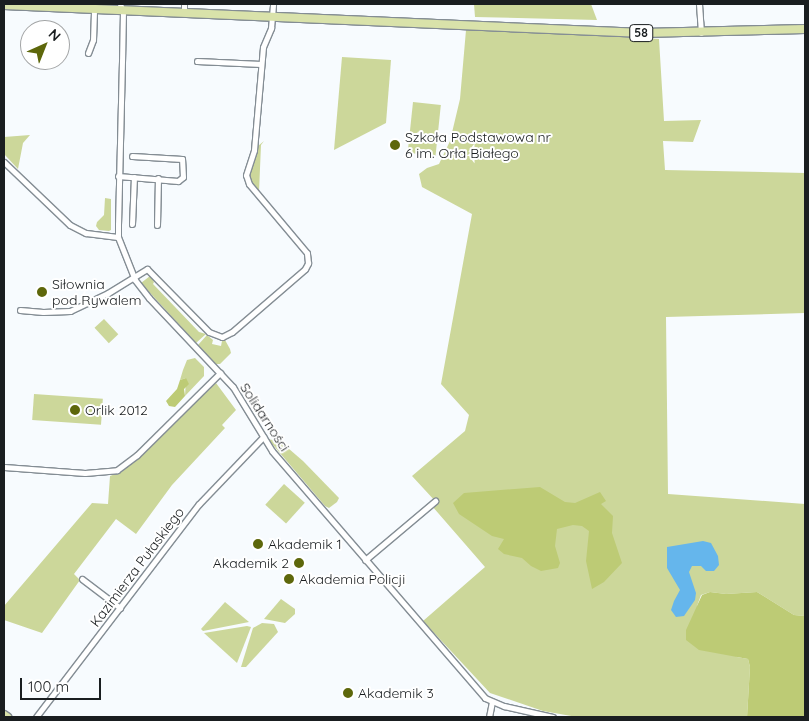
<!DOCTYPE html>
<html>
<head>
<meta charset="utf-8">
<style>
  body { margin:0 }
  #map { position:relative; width:809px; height:721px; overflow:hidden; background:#f7fbfe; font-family:Quicksand,sans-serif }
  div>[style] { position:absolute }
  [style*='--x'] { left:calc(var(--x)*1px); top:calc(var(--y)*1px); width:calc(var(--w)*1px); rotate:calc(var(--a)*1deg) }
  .green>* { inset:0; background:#ccd79a; transform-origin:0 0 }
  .forest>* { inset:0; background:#bdcb75 }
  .water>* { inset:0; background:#65b6ec }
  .roads { filter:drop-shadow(1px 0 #848d94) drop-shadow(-1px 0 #848d94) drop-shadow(0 1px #848d94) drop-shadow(0 -1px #848d94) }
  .minor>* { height:5px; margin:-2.5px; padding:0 2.5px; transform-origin:2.5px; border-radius:2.5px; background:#fff }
  .primary>* { height:8px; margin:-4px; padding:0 4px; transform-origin:4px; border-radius:4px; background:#d9e2aa }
  .dots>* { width:14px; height:14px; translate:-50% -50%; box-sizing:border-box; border:2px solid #fff; border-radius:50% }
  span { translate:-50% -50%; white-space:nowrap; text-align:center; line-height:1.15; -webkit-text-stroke:4px #fff; paint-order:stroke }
  .shield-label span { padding:1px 4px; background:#fff; border:1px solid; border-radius:4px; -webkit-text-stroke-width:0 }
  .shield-label { font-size:12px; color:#1a1e20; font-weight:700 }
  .poi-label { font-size:14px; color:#1a1e20 }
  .left { translate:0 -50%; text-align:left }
  .right { translate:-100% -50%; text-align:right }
  .street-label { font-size:14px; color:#1a1e20 }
  .frame { position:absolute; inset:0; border:5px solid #1a1e20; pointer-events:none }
  .north { position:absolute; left:20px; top:20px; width:50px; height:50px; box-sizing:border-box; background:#fff; border:1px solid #a3a5a6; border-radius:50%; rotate:44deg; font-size:14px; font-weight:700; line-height:20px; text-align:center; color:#1a1e20 }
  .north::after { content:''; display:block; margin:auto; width:18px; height:22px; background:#5d670b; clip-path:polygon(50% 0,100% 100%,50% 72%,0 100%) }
  .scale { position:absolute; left:20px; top:678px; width:81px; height:22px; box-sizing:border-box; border:2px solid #1a1e20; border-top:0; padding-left:6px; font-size:15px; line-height:18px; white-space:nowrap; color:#1a1e20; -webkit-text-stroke:4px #fff; paint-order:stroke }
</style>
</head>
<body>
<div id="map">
  <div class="green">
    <i style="clip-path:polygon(474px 4px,591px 4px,597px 20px,475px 17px)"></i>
    <i style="clip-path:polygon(489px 29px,659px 39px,664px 121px,701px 120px,693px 142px,663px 141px,665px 170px,805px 173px,805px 313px,666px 317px,668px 494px,805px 504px,805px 616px,794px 615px,757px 592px,726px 594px,710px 592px,701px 595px,697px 606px,737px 657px,748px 659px,750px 667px,747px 717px,577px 717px,543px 711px,490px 693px,423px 621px,485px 567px,432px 506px,436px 502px,412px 476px,465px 431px,469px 415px,441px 384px,472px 214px,422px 187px,419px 174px,427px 168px,439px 164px,450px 141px,460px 99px,466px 30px)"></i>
    <i style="clip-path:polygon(342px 57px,391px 60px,386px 123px,334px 150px)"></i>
    <i style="left:413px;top:102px;width:28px;height:51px;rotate:6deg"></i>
    <i style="clip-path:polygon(30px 135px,23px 143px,18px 169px,4px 154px,4px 137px)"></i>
    <i style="clip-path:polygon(264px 141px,261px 145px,259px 192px,251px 181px,249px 175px,258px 146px)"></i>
    <i style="clip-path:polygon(105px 198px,111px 199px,111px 230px,109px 231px,99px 230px,96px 226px,97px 222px,104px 215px)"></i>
    <i style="clip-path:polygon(150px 276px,154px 282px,153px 284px,199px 332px,206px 334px,196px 343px,141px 283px)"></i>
    <i style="left:104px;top:319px;width:21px;height:13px;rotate:47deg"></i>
    <i style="clip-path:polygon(207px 335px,213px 340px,212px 344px,221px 346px,222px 341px,225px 340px,230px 349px,231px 353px,220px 364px,216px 364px,198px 345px)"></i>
    <i style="clip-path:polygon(195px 358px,204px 367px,204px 376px,185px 396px,186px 378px,180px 380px,183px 370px,187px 360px)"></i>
    <i style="clip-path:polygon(216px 383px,236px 410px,222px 425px,225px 428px,172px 485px,136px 534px,116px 519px,74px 574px,80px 580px,42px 633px,4px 620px,4px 606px,92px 503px,108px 504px,110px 476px,123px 471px)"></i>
    <i style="left:34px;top:394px;width:69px;height:26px;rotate:4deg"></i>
    <i style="clip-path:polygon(268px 439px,281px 442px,303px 461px,339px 498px,337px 502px,329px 508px,325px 506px)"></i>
    <i style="left:284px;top:484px;width:28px;height:28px;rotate:42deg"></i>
    <i style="clip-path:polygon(281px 599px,295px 609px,295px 614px,285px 623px,264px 619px)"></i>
    <i style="clip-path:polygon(225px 602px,249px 622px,203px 631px,201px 629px)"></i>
    <i style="clip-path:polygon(262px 623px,274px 624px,278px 632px,246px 667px,241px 667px,253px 628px)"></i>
    <i style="clip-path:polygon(247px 626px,251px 627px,237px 663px,204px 633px)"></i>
  </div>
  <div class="forest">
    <i style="clip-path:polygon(186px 378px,189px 384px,184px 389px,185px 396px,175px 407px,169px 406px,166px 401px,177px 389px,180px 380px)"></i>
    <i style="clip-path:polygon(540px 487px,565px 502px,575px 503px,600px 492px,606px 501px,601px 504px,613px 516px,612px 533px,622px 563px,604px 582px,592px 589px,586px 561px,589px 531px,582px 526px,573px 525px,557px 529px,555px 546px,560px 563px,558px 568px,541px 571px,531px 566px,522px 558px,504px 554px,498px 549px,504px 539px,492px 536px,459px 514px,453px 503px,464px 493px)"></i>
    <i style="clip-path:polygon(710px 592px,726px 594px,757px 592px,794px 615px,805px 616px,805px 717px,747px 717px,750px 667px,748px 659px,699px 650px,686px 640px,686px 630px,702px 595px)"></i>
  </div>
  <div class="water">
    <i style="clip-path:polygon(703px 541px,711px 543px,718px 556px,719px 565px,714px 571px,706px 571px,701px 566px,692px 566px,689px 572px,696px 593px,695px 600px,684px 616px,676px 617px,671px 610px,674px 601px,680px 590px,667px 568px,667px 547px)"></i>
  </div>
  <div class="roads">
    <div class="minor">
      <i style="--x:120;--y:4;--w:8;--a:67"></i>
      <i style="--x:123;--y:11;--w:50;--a:91.1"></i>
      <i style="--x:122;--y:61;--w:163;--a:91.4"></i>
      <i style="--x:118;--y:224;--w:13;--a:90"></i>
      <i style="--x:118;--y:237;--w:46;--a:68.4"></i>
      <i style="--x:135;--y:280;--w:23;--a:52"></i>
      <i style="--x:149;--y:298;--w:122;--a:46.7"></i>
      <i style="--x:233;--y:387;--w:75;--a:58.6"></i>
      <i style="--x:272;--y:451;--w:326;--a:49.2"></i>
      <i style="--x:485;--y:698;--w:21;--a:23"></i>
      <i style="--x:504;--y:706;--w:50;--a:12.7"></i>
      <i style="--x:699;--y:4;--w:29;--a:86"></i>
      <i style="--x:184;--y:13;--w:9;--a:-90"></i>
      <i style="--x:88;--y:53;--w:14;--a:-69"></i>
      <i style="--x:93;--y:40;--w:30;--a:-88"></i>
      <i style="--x:197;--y:61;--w:64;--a:2.7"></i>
      <i style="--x:4;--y:162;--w:91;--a:43.7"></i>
      <i style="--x:70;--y:225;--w:18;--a:27"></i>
      <i style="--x:86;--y:233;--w:32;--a:7"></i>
      <i style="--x:118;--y:176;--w:60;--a:4.8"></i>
      <i style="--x:178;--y:181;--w:6;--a:-39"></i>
      <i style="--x:183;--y:177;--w:18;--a:-93"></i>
      <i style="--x:182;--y:159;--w:50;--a:-176.6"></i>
      <i style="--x:132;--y:224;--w:47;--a:-87.6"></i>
      <i style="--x:157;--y:225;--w:47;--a:-88.8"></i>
      <i style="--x:20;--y:310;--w:23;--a:5"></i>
      <i style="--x:43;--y:312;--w:27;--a:-2"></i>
      <i style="--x:70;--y:311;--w:42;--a:-25.3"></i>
      <i style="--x:108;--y:293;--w:46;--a:-31.6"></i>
      <i style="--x:147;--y:269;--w:88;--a:45.5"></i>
      <i style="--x:209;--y:332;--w:14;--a:21"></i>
      <i style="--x:222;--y:337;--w:11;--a:-27"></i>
      <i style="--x:232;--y:332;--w:96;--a:-40.8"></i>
      <i style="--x:305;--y:269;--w:7;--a:-63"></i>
      <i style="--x:308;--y:263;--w:10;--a:-96"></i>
      <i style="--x:307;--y:253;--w:90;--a:-130"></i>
      <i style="--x:249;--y:184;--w:9;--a:-108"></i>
      <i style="--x:246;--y:175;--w:26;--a:-72"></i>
      <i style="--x:254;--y:150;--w:103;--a:-85"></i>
      <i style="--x:263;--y:47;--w:21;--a:-67"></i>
      <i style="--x:271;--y:28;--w:24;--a:-85"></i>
      <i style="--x:4;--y:467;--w:81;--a:4.2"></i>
      <i style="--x:85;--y:473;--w:32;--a:-5"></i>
      <i style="--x:117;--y:470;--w:25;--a:-37"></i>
      <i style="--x:137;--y:455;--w:117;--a:-44.7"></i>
      <i style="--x:365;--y:560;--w:92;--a:-40.1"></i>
      <i style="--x:82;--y:579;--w:48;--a:37.3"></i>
      <i style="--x:36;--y:717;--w:268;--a:-52.6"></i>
      <i style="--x:199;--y:504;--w:93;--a:-46.3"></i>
      <i style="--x:489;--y:717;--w:15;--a:-79"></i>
    </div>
    <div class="primary">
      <i style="--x:4;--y:5;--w:640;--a:2.51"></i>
      <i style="--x:643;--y:33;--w:162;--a:-1.4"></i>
      <i style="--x:4;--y:715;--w:4;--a:34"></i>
    </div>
  </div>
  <div class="dots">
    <i style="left:395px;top:145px;background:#5d670b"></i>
    <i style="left:42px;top:292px;background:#5d670b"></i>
    <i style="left:75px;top:410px;background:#5d670b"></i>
    <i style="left:258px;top:544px;background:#5d670b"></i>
    <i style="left:299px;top:563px;background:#5d670b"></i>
    <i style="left:289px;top:579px;background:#5d670b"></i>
    <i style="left:348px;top:693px;background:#5d670b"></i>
  </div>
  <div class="shield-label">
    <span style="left:641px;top:33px">58</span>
  </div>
  <div class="poi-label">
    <span class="left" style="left:405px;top:145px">Szkoła Podstawowa nr<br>6 im. Orła Białego</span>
    <span class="left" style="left:52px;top:292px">Siłownia<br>pod Rywalem</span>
    <span class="left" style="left:85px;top:410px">Orlik 2012</span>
    <span class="left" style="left:268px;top:544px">Akademik 1</span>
    <span class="right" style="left:289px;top:563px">Akademik 2</span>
    <span class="left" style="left:299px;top:579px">Akademia Policji</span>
    <span class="left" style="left:358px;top:693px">Akademik 3</span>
  </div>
  <div class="street-label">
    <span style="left:265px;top:417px;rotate:57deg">Solidarności</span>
    <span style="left:137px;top:567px;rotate:-53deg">Kazimierza Pułaskiego</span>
  </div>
  <div class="frame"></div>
  <div class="north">N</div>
  <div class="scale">100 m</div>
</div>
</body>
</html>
